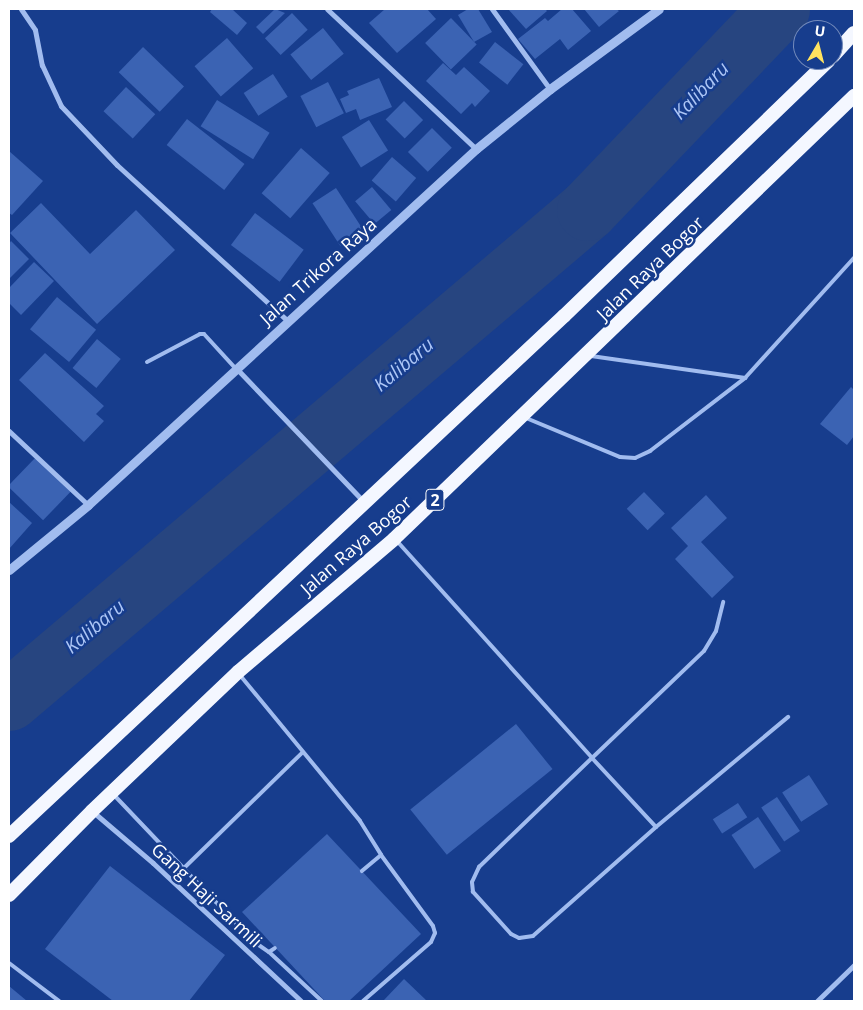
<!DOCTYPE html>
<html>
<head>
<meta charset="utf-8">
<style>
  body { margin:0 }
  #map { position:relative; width:863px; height:1010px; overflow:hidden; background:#173d8d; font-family:"Open Sans",sans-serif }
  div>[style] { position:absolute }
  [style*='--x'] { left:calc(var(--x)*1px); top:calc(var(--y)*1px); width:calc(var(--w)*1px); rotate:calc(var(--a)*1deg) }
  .river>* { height:61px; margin:-30.5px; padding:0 30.5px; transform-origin:30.5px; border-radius:30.5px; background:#274580 }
  .building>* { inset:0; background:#3b63b3; transform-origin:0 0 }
  .service>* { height:4px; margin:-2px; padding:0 2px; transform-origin:2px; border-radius:2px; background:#a1bcef }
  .minor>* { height:5px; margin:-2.5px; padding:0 2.5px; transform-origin:2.5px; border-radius:2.5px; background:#a1bcef }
  .tertiary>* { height:9px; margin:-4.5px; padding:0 4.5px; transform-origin:4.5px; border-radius:4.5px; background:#a1bcef }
  .trunk>* { height:14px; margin:-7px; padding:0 7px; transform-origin:7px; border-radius:7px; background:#f4f7ff }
  span { translate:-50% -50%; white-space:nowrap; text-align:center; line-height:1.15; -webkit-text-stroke:5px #173d8d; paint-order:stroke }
  .shield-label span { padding:1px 4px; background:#173d8d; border:1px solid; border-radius:4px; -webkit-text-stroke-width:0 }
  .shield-label { font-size:16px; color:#fff; font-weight:700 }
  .street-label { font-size:18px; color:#fff }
  .water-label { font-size:19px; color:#adc6f6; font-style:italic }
  .frame { position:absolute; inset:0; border:10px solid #fff; pointer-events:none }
  .north { position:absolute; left:793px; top:20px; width:50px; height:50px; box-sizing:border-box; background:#173d8d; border:1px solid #748bbb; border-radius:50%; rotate:8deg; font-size:14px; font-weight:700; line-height:20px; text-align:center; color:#fff }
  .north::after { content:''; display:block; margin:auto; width:18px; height:22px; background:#ffe25f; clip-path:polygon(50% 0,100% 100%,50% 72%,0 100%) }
</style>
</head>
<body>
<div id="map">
  <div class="river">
    <i style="--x:9;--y:700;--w:758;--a:-40.29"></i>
    <i style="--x:587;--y:210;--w:278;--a:-46.3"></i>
  </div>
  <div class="building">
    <i style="clip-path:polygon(212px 9px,232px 9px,247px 23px,237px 35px,210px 12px)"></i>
    <i style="clip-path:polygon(275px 9px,285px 13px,263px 34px,256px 27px)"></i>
    <i style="clip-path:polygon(385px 9px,427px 9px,436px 19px,397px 53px,369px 23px)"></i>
    <i style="clip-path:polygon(468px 9px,478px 9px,492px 32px,474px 42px,458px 15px)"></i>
    <i style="clip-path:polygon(508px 9px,545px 9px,547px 11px,526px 29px)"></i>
    <i style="clip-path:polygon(562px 9px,572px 9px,591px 31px,568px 50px,560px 39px,535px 59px,518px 39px,545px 18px,548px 21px)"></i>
    <i style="clip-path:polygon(584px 9px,616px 9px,619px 11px,599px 27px)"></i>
    <i style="left:292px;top:13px;width:23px;height:37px;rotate:47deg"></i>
    <i style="left:451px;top:18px;width:37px;height:36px;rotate:46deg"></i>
    <i style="left:323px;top:28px;width:33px;height:42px;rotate:51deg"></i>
    <i style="left:227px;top:38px;width:40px;height:43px;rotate:49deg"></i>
    <i style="left:495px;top:42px;width:36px;height:26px;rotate:38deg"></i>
    <i style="left:143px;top:47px;width:57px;height:35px;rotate:44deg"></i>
    <i style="clip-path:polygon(443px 63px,456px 75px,464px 67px,490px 91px,475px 107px,472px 103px,461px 114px,426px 81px)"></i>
    <i style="left:273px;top:74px;width:27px;height:35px;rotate:57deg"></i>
    <i style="clip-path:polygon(379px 78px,392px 107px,360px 120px,356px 109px,346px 113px,340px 99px,349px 95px,347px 91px)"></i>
    <i style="left:328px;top:82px;width:35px;height:31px;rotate:63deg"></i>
    <i style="left:126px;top:87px;width:40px;height:33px;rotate:43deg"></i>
    <i style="left:217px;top:100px;width:62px;height:31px;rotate:32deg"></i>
    <i style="left:404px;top:101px;width:27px;height:26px;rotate:45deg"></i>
    <i style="left:187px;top:119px;width:73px;height:33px;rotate:38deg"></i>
    <i style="left:369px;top:120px;width:36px;height:32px;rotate:58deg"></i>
    <i style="left:432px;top:128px;width:28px;height:34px;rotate:45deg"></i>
    <i style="left:301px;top:148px;width:38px;height:60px;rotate:41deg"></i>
    <i style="clip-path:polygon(9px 151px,43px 181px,12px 215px,9px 213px)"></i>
    <i style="left:392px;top:157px;width:32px;height:31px;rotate:41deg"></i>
    <i style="left:372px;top:187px;width:30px;height:22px;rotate:50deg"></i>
    <i style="left:336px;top:188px;width:51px;height:28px;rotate:57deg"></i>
    <i style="clip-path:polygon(41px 203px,90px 254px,136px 210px,175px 250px,97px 324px,10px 233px)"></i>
    <i style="left:255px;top:213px;width:61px;height:40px;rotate:37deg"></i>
    <i style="clip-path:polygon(11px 241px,29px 259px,9px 279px,9px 244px)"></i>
    <i style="clip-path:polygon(34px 262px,54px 281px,21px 315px,9px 303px,9px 288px)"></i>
    <i style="left:57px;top:297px;width:51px;height:42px;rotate:40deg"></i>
    <i style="left:97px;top:339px;width:31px;height:38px;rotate:40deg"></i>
    <i style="clip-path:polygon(45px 353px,104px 406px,96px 414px,104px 421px,84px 442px,19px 380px)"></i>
    <i style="clip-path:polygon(851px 387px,854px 390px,854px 436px,847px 445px,820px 424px)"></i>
    <i style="left:37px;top:456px;width:49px;height:42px;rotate:44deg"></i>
    <i style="left:644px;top:492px;width:30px;height:24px;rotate:46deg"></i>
    <i style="clip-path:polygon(706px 495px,727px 518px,701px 542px,734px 577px,712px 598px,675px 559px,688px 546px,671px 528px)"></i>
    <i style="clip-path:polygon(9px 502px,32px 523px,9px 549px)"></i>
    <i style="left:516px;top:724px;width:58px;height:136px;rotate:51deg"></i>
    <i style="left:809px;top:775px;width:35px;height:32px;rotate:57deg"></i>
    <i style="left:777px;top:797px;width:41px;height:19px;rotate:56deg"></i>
    <i style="left:738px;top:803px;width:17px;height:30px;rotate:57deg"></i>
    <i style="left:758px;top:817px;width:41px;height:32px;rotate:56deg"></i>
    <i style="clip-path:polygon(327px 834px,421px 934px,349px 1001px,325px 1001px,242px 912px)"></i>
    <i style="clip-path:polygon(110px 866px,225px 955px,189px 1001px,113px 1001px,45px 949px)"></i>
    <i style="clip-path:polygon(404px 979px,427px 1001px,383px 1001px)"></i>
    <i style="clip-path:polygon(9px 986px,27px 1001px,9px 1001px)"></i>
  </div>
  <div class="service">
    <i style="--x:591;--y:356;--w:156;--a:8.1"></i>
    <i style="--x:147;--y:362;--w:60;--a:-27.8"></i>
    <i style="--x:200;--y:334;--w:4;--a:0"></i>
    <i style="--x:204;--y:334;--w:46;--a:47.6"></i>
    <i style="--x:526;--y:418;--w:102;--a:22.5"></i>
    <i style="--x:620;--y:457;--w:15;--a:4"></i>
    <i style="--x:635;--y:458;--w:17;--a:-25"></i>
    <i style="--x:650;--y:451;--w:120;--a:-37.5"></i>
    <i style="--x:745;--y:378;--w:162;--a:-47.8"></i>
    <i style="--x:396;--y:540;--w:293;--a:48"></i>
    <i style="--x:592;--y:758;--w:94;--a:47.2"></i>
    <i style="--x:656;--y:827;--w:164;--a:138.5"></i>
    <i style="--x:533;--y:936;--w:14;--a:172"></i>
    <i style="--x:519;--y:938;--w:9;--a:-153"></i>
    <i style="--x:511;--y:934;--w:57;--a:-132.1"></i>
    <i style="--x:473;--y:892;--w:10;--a:-96"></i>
    <i style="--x:472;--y:882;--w:17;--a:-65"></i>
    <i style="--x:479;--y:867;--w:157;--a:-44"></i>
    <i style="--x:592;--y:758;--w:155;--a:-43.7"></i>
    <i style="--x:704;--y:651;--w:23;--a:-59"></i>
    <i style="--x:716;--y:631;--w:30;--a:-76"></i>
    <i style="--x:239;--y:674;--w:190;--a:50.5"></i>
    <i style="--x:360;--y:821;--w:40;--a:58"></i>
    <i style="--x:381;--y:855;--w:25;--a:140"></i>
    <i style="--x:113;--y:794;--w:203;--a:46.4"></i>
    <i style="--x:253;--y:941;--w:19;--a:35"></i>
    <i style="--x:269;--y:952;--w:7;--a:-34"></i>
    <i style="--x:656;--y:827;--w:172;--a:-39.8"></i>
    <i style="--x:184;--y:868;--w:166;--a:-44.3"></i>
    <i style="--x:269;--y:952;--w:72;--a:42.8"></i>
    <i style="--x:9;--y:963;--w:63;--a:37.2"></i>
    <i style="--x:363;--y:1001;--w:90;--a:-40.9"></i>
    <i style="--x:431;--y:942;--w:10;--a:-66"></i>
    <i style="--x:435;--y:933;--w:7;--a:-106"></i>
    <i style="--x:433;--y:926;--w:88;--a:-126.2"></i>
  </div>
  <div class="minor">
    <i style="--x:21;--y:9;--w:25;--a:56"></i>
    <i style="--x:35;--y:30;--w:36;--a:79"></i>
    <i style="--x:42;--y:65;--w:45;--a:65.1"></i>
    <i style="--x:61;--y:106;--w:81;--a:46.5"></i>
    <i style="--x:117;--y:165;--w:230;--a:42.4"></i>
    <i style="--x:327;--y:9;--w:204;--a:43.2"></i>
    <i style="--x:492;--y:9;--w:99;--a:54.1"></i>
    <i style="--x:236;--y:368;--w:184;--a:46.3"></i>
    <i style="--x:9;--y:431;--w:108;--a:43.1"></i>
    <i style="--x:92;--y:811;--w:80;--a:40.4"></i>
    <i style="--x:153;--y:863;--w:202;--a:43"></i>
    <i style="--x:817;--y:1001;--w:52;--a:-44.2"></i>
  </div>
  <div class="tertiary">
    <i style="--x:9;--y:570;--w:102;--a:-39.4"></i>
    <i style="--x:88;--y:505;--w:527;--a:-42.54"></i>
    <i style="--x:476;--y:149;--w:95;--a:-39"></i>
    <i style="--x:550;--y:89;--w:135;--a:-36.3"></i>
  </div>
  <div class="trunk">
    <i style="--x:833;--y:56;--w:31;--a:-48"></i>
    <i style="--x:9;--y:836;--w:761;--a:-43.14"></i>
    <i style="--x:564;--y:316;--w:368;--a:-44"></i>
    <i style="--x:9;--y:895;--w:118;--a:-45.3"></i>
    <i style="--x:92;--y:811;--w:202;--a:-43.6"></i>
    <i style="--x:238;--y:672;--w:205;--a:-40.4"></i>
    <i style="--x:394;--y:539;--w:639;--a:-43.92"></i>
  </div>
  <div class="shield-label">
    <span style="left:435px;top:500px">2</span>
  </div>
  <div class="street-label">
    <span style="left:650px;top:268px;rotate:-44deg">Jalan Raya Bogor</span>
    <span style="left:318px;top:271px;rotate:-42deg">Jalan Trikora Raya</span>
    <span style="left:356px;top:545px;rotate:-41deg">Jalan Raya Bogor</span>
    <span style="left:207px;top:895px;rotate:43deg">Gang Haji Sarmili</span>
  </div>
  <div class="water-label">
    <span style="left:701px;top:91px;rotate:-46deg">Kalibaru</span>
    <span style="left:404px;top:365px;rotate:-40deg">Kalibaru</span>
    <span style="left:95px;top:627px;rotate:-40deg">Kalibaru</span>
  </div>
  <div class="frame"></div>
  <div class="north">U</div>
</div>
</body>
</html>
